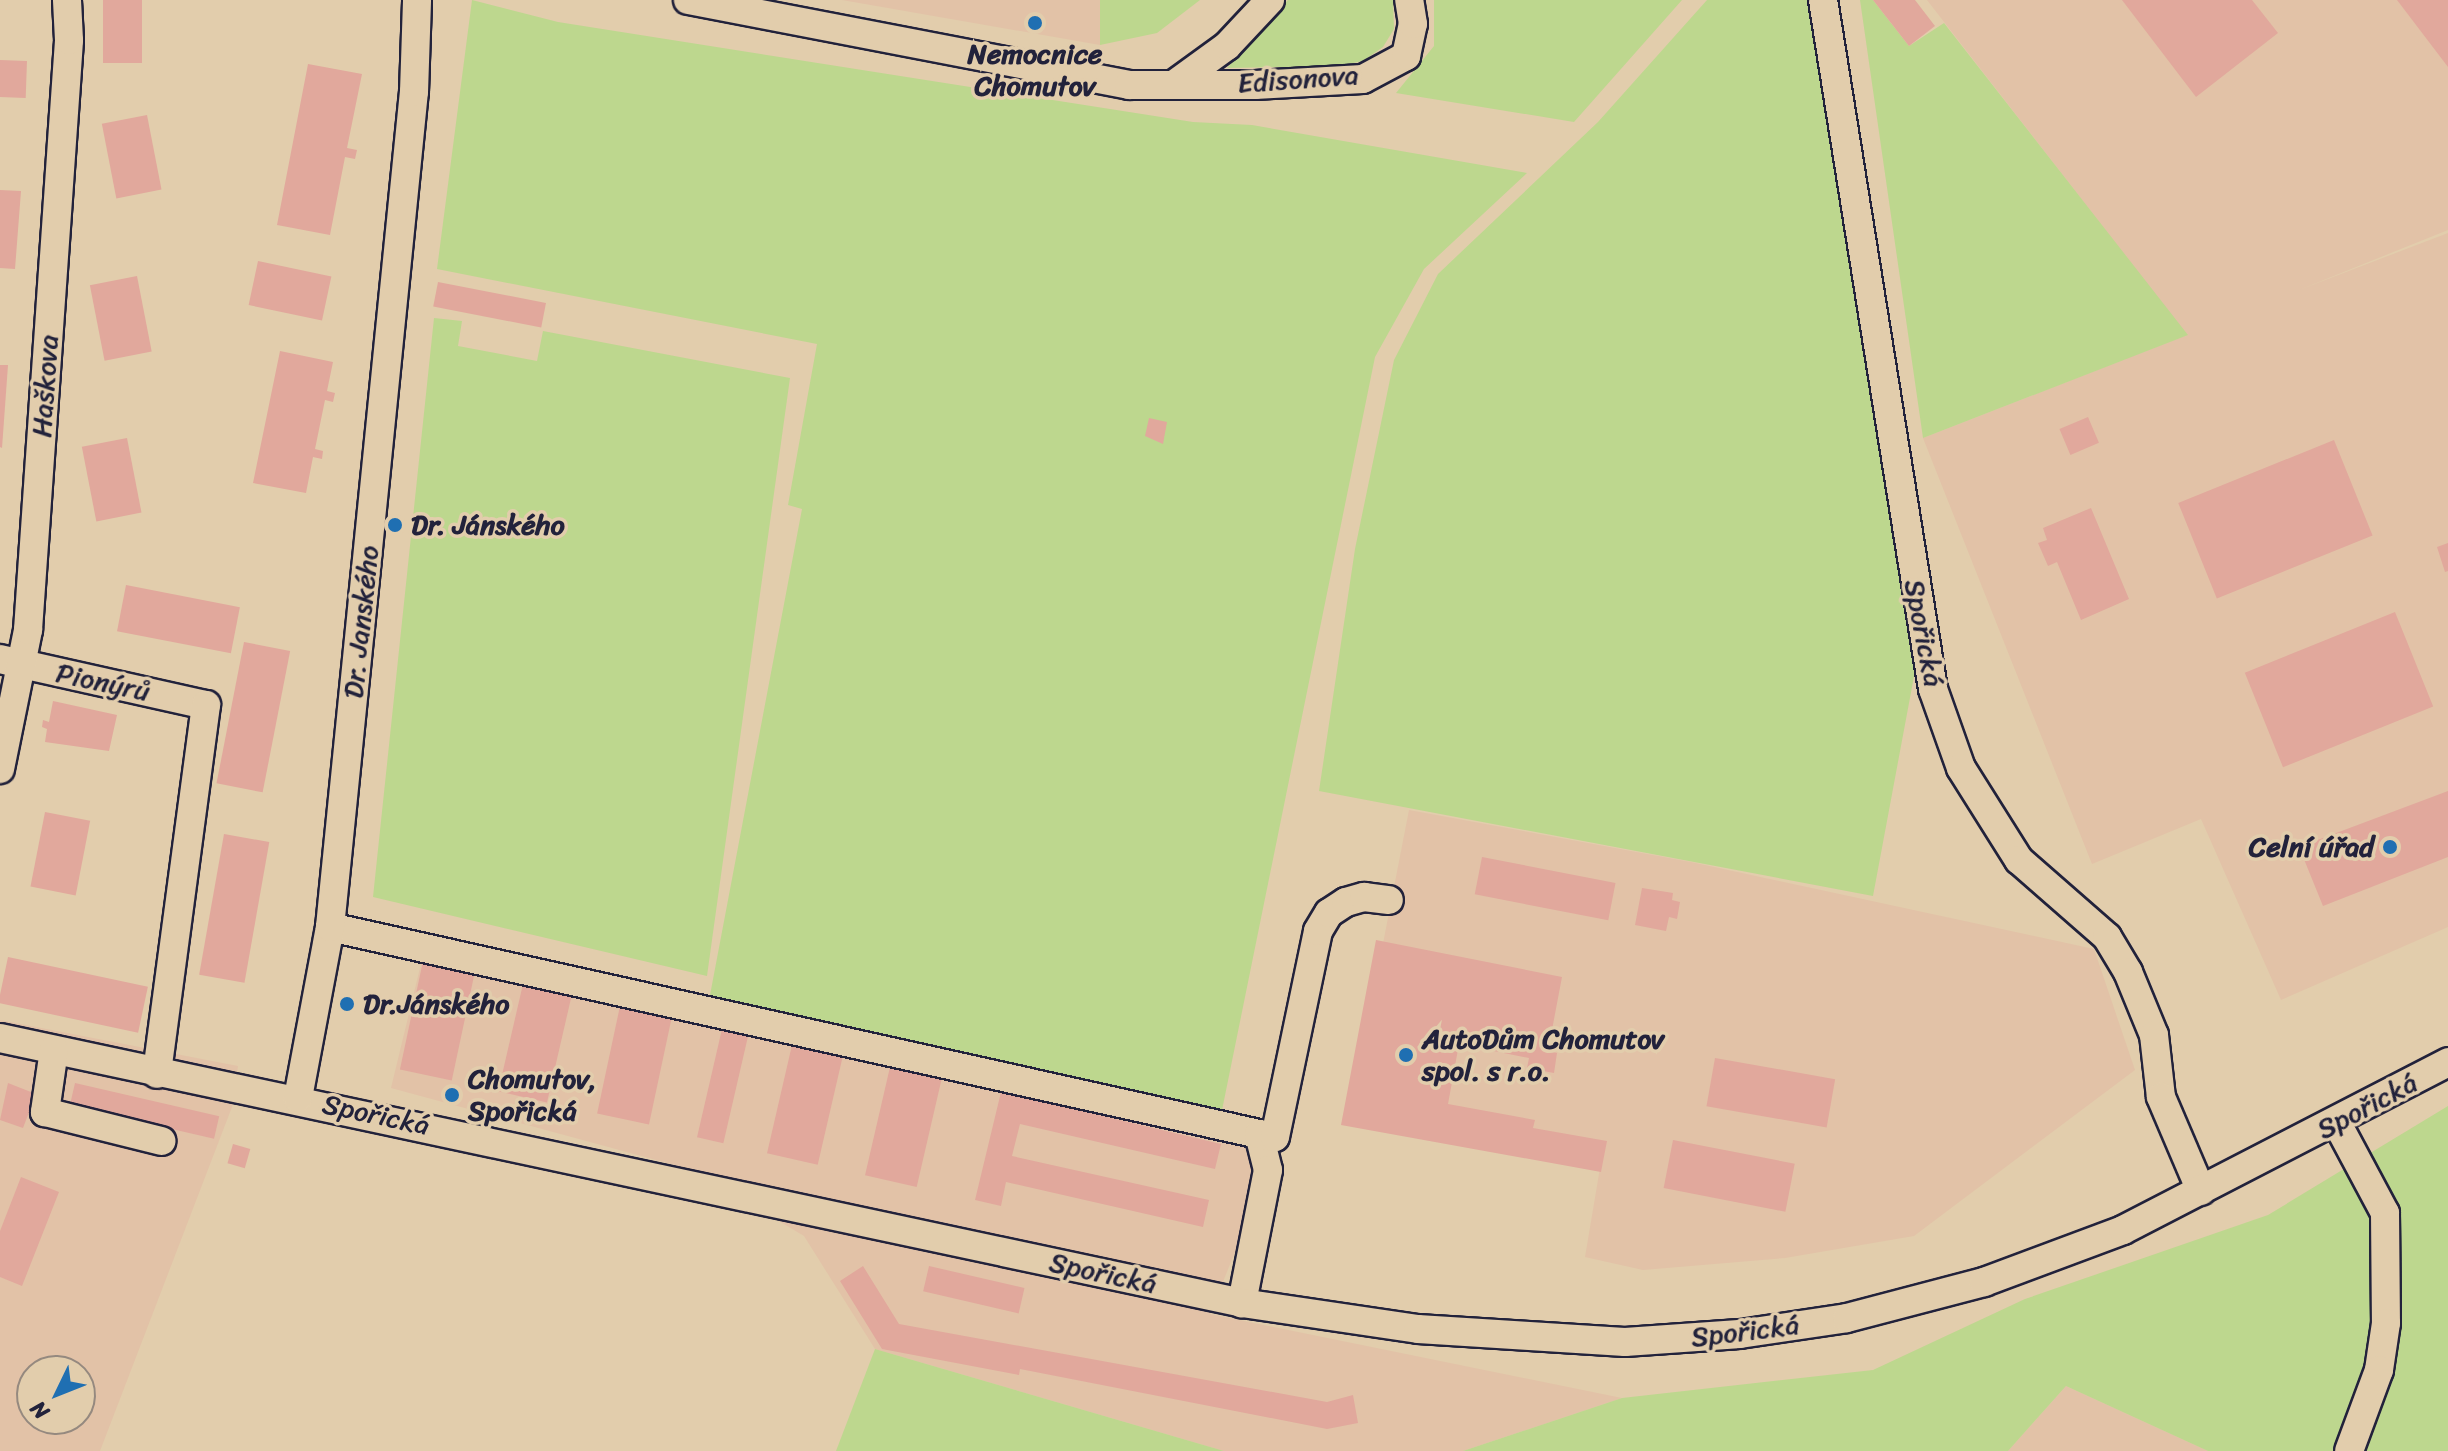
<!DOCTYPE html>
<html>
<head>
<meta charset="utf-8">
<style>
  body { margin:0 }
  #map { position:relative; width:2448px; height:1451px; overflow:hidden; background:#e2cdac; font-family:Sriracha,sans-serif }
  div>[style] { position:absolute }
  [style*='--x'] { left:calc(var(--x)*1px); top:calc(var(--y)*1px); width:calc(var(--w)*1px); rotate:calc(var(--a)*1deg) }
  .built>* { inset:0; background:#e2c2a7 }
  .green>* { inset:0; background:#bdd78e }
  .building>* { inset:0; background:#e1a89c; transform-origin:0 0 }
  .roads { filter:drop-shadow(2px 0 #22223b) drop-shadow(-2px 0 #22223b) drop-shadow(0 2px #22223b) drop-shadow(0 -2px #22223b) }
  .minor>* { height:28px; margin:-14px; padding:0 14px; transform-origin:14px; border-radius:14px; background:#e2cdac }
  .dots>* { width:22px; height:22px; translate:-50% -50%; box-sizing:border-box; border:4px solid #e2cdac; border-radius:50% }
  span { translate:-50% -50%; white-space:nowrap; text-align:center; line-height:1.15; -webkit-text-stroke:7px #e2cdac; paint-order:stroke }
  .poi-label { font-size:28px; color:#22223b; font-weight:700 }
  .left { translate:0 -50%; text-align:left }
  .right { translate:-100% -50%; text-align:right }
  .street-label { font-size:28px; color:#22223b }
  .north { position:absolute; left:16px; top:1355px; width:80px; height:80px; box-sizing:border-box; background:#e2cdac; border:2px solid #95897f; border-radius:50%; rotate:227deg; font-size:22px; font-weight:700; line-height:32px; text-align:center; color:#22223b }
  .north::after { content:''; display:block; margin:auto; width:28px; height:36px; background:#1f6fb2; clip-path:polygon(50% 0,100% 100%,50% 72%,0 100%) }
</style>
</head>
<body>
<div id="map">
  <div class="built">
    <i style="clip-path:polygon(842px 0,1100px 0,1100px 45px)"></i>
    <i style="clip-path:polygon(1927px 0,2448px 0,2448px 230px,2299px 290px,2448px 233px,2448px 927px,2281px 1000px,2201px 819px,2092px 864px,1923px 438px,2187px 335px)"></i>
    <i style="clip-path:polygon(1409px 810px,1691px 862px,2094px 949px,2135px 1070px,1914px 1236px,1785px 1258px,1643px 1270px,1585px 1257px,1601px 1162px,1350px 1113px)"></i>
    <i style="clip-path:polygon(426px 943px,1259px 1134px,1268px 1170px,1210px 1314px,1622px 1398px,1463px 1451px,1224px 1451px,875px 1349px,804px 1236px,693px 1170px,391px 1088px)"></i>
    <i style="clip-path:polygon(evenodd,0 1020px,238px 1066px,232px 1107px,100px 1451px,0 1451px,0 1020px,32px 1371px,80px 1371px,80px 1419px,32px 1419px,32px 1371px)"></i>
    <i style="clip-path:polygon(2066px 1386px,2208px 1451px,2008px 1451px)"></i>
  </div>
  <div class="green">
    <i style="clip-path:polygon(472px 0,558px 22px,1193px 122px,1252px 125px,1527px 173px,1424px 269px,1375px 357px,1219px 1125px,707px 1011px,802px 509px,788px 505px,817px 344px,437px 269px)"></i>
    <i style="clip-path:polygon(1100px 0,1200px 0,1157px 33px,1100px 45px)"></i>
    <i style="clip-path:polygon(1288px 0,1393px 0,1394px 29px,1383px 47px,1363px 61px,1339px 66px,1227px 68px)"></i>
    <i style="clip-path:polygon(1434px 0,1682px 0,1574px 122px,1396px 93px,1434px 46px)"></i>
    <i style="clip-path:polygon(1707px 0,1810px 0,1915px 671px,1873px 896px,1319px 791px,1355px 549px,1394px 360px,1438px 274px,1598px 122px)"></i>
    <i style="clip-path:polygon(1860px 0,1873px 0,1909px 46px,1944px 23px,2188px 335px,1923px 438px)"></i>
    <i style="clip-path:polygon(434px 318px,462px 321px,458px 346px,537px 361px,543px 331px,790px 378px,707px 976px,373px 897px)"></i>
    <i style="clip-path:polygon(2448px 1106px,2448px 1451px,2208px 1451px,2066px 1386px,2008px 1451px,1463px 1451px,1622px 1398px,1873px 1370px,2025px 1299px,2268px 1215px)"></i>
    <i style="clip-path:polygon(875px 1349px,1224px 1451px,836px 1451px)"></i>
  </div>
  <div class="building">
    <i style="left:103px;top:0;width:39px;height:63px"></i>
    <i style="clip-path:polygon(1873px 0,1915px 0,1935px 26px,1909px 46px)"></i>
    <i style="clip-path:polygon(2122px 0,2252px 0,2278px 33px,2196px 97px)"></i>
    <i style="clip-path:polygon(2397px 0,2448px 0,2448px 67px)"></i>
    <i style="left:0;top:60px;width:27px;height:37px;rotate:2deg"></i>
    <i style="clip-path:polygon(308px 64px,362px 74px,347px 148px,357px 150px,355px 159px,345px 157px,330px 235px,277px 225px)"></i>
    <i style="left:147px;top:115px;width:76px;height:46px;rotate:79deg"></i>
    <i style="clip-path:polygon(0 190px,21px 191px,15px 269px,0 268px)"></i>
    <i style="left:258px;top:261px;width:75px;height:45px;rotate:12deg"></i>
    <i style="left:137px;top:276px;width:77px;height:48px;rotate:79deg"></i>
    <i style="left:438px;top:282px;width:110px;height:25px;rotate:11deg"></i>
    <i style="clip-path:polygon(280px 351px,333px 362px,327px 391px,335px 393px,333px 402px,325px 400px,315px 449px,323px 451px,322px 459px,313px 457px,306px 493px,253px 483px)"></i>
    <i style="clip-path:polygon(0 365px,8px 365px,2px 448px,0 447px)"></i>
    <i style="left:2088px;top:417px;width:28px;height:31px;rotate:67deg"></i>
    <i style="clip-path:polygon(1149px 418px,1167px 422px,1163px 444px,1145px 436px)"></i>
    <i style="left:127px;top:438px;width:76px;height:46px;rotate:79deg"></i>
    <i style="left:2334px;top:440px;width:103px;height:168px;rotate:68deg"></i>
    <i style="clip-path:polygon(2091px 508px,2129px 599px,2081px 620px,2057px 562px,2048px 566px,2038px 543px,2047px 540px,2043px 528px)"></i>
    <i style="clip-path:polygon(2448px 543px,2448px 571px,2445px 572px,2437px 547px)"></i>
    <i style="left:126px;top:585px;width:116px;height:47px;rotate:11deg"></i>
    <i style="left:2395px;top:612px;width:102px;height:162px;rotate:68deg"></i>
    <i style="left:244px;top:642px;width:47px;height:144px;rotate:11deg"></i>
    <i style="clip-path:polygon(53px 701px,117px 715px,109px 751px,45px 742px,47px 729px,42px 727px,43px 720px,49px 722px)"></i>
    <i style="clip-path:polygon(2448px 791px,2448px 857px,2323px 906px,2299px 847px)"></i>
    <i style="left:45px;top:812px;width:46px;height:76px;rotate:11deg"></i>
    <i style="left:224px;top:834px;width:46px;height:143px;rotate:10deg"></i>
    <i style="left:1482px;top:857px;width:136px;height:38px;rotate:11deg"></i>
    <i style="clip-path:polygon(1642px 888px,1673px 893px,1672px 900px,1680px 902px,1677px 919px,1669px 917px,1666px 931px,1635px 925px)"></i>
    <i style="clip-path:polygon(1376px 940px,1562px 977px,1548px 1051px,1557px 1053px,1554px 1073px,1527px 1068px,1529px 1058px,1459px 1044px,1448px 1104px,1535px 1120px,1533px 1128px,1607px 1141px,1601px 1172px,1341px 1125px)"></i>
    <i style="left:8px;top:957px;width:143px;height:47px;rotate:12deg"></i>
    <i style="left:423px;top:961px;width:53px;height:111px;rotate:12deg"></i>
    <i style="left:523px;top:984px;width:50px;height:110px;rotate:13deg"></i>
    <i style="left:620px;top:1006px;width:53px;height:110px;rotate:12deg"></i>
    <i style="left:722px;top:1029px;width:27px;height:111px;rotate:13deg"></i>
    <i style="left:792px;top:1045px;width:52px;height:111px;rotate:13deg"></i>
    <i style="left:1715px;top:1058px;width:122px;height:49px;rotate:10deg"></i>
    <i style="left:890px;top:1067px;width:53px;height:111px;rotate:13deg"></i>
    <i style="clip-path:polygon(8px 1083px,36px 1094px,23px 1128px,0 1120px)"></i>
    <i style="left:75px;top:1083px;width:148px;height:23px;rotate:13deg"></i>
    <i style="clip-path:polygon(1001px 1092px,1221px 1144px,1215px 1169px,1020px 1124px,1012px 1156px,1209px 1200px,1203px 1227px,1006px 1182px,1001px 1206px,975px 1200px)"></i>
    <i style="left:1673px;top:1140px;width:124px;height:49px;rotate:11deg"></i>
    <i style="left:233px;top:1144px;width:18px;height:20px;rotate:16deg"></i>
    <i style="clip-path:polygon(21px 1177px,59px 1192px,22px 1286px,0 1277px,0 1231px)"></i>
    <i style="clip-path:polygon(863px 1266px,899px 1324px,1327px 1402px,1353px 1395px,1358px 1423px,1327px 1429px,1020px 1369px,1019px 1375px,882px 1349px,840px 1281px)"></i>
    <i style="left:929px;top:1266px;width:98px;height:26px;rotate:13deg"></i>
  </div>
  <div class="roads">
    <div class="minor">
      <i style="--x:688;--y:0;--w:449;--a:10.9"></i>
      <i style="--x:1129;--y:85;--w:126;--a:0"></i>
      <i style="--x:1255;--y:85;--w:108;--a:-3.2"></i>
      <i style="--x:1363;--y:79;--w:49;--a:-28.1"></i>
      <i style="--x:1406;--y:56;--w:33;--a:-78"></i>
      <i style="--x:1413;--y:24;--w:24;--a:-99"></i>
      <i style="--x:1823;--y:0;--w:698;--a:80.93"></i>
      <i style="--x:1933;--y:689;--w:84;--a:70.5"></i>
      <i style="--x:1961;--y:768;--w:109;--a:57.8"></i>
      <i style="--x:2019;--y:860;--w:117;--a:41.2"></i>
      <i style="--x:2107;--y:937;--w:41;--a:59"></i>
      <i style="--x:2128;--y:972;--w:68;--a:67.6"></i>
      <i style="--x:2154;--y:1035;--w:62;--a:83.6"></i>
      <i style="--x:2161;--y:1097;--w:102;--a:66.9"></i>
      <i style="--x:1176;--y:83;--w:63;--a:-36"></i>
      <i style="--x:1227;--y:46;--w:63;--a:-46.9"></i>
      <i style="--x:0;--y:659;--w:211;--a:12.6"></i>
      <i style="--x:206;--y:705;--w:372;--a:97.6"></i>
      <i style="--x:0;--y:769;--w:142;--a:-78.6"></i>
      <i style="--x:28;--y:630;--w:591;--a:-86.02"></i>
      <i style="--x:69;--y:40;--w:40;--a:-92.9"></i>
      <i style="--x:330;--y:927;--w:952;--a:12.56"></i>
      <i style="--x:1259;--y:1134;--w:37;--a:76"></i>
      <i style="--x:1268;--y:1170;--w:136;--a:101.1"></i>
      <i style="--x:0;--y:1038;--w:1270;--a:12.04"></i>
      <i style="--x:1242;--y:1303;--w:178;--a:8.4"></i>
      <i style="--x:1418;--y:1329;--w:207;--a:3.6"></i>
      <i style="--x:1625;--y:1342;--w:115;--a:-4"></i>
      <i style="--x:1740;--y:1334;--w:108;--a:-8.5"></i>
      <i style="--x:1847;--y:1318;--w:142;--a:-14.7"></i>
      <i style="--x:1984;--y:1282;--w:148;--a:-20.5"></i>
      <i style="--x:2123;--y:1230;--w:366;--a:-27.3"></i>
      <i style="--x:54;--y:1050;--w:63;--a:98.3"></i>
      <i style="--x:45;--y:1112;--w:120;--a:14"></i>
      <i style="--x:298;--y:1098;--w:174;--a:-79.4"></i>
      <i style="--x:330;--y:927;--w:839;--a:-84.26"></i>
      <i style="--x:414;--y:92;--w:92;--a:-88.1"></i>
      <i style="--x:2337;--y:1123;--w:102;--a:61.9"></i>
      <i style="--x:2385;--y:1213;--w:110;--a:89.5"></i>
      <i style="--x:2386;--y:1323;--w:48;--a:98.5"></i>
      <i style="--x:2379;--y:1370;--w:86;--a:110.3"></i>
      <i style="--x:1259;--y:1134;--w:16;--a:11"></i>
      <i style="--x:1275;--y:1137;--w:210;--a:-78.2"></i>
      <i style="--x:1318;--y:931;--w:21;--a:-59"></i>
      <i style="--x:1329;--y:913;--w:20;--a:-33"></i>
      <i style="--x:1346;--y:902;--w:19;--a:-16"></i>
      <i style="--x:1364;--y:897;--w:25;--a:7"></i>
    </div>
  </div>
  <div class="dots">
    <i style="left:1035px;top:23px;background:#1f6fb2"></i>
    <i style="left:395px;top:525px;background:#1f6fb2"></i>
    <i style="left:2390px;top:847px;background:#1f6fb2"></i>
    <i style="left:347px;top:1004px;background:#1f6fb2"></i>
    <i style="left:1406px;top:1055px;background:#1f6fb2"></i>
    <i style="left:452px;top:1095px;background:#1f6fb2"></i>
  </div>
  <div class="poi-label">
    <span style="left:1035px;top:70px">Nemocnice<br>Chomutov</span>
    <span class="left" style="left:411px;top:525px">Dr. Jánského</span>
    <span class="right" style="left:2374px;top:847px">Celní úřad</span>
    <span class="left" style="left:363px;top:1004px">Dr.Jánského</span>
    <span class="left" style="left:1422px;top:1055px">AutoDům Chomutov<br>spol. s r.o.</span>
    <span class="left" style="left:468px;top:1095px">Chomutov,<br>Spořická</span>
  </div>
  <div class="street-label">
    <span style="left:1298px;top:79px;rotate:-4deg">Edisonova</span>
    <span style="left:45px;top:386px;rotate:-86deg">Haškova</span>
    <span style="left:361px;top:622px;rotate:-84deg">Dr. Janského</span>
    <span style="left:1924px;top:633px;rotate:79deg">Spořická</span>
    <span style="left:103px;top:682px;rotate:12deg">Pionýrů</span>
    <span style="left:2367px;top:1106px;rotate:-28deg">Spořická</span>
    <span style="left:376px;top:1115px;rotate:12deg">Spořická</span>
    <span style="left:1103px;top:1273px;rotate:12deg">Spořická</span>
    <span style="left:1745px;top:1331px;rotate:-7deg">Spořická</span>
  </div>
  <div class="north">N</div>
</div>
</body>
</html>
